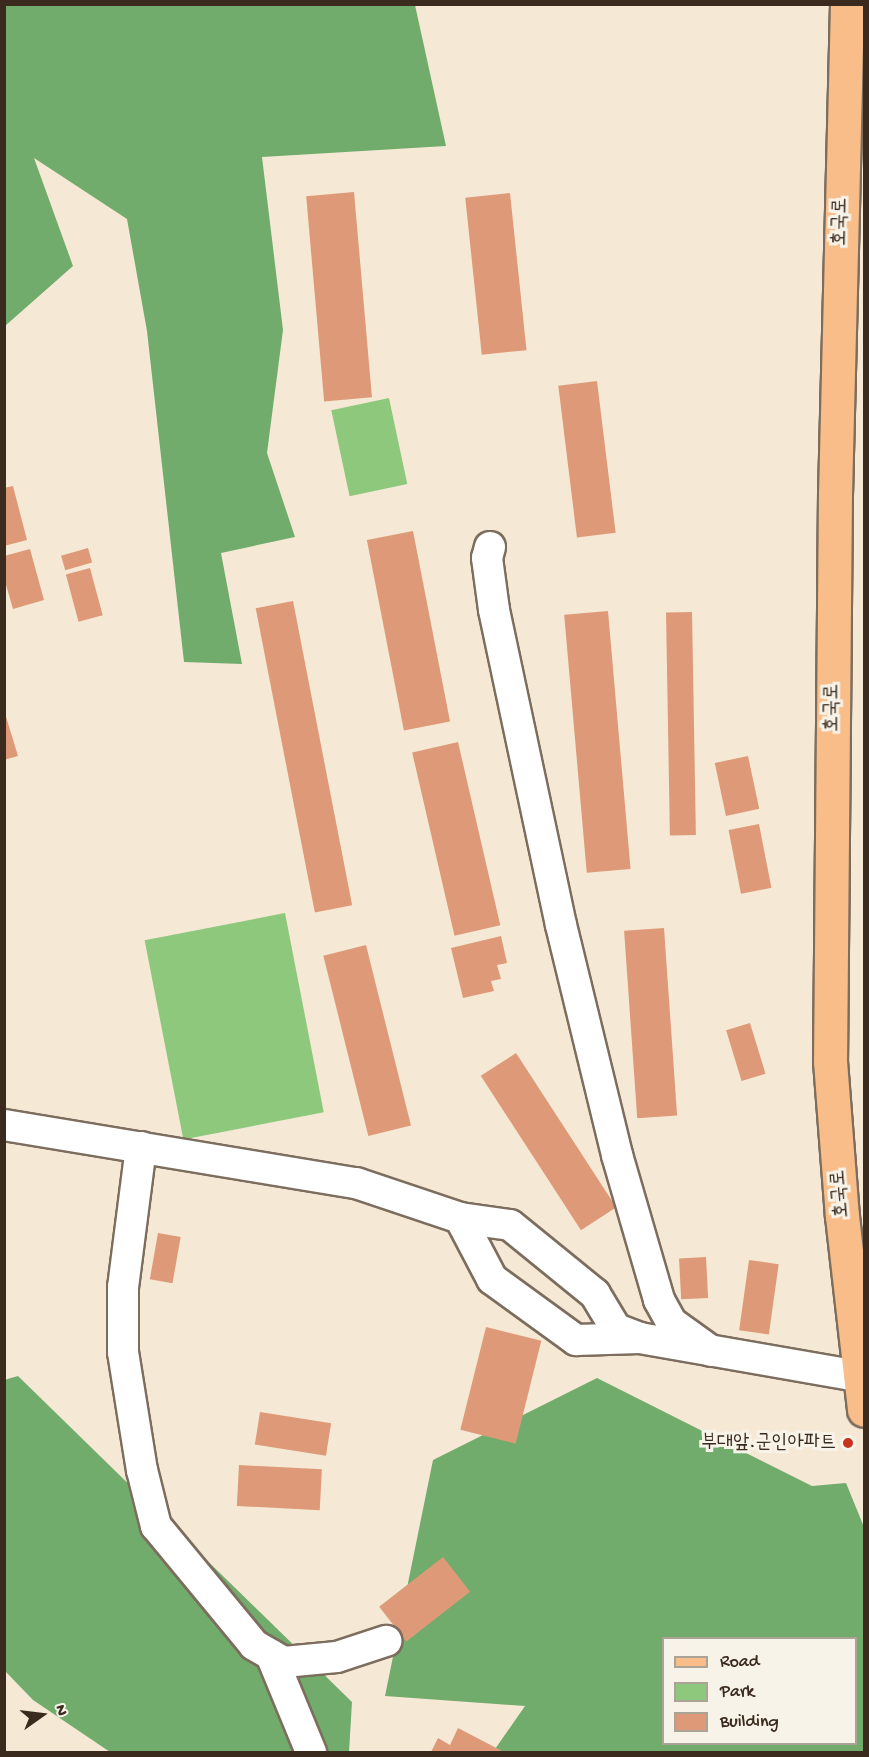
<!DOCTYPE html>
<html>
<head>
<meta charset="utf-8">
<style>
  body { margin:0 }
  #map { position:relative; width:869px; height:1757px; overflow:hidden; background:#f5e9d5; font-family:"Gochi Hand","Poor Story",sans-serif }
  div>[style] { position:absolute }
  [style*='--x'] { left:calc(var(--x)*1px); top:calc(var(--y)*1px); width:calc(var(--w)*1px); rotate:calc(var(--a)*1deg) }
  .green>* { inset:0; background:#8dc87d; transform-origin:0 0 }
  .forest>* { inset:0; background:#72ac6c }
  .building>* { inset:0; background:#de9a78; transform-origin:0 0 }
  .roads { filter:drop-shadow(2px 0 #7c6d5e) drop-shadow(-2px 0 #7c6d5e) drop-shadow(0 2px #7c6d5e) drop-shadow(0 -2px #7c6d5e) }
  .minor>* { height:30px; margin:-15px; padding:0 15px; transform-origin:15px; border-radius:15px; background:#fff }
  .major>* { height:33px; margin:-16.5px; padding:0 16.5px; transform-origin:16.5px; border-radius:16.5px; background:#f8bd89 }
  .dots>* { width:16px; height:16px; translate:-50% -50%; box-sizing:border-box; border:3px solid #f7f3e8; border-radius:50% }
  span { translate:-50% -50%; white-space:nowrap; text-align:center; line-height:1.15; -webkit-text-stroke:6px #f7f3e8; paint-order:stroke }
  .street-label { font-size:20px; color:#3b2a1e }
  .poi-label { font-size:20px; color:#3b2a1e }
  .right { translate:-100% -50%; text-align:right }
  .frame { position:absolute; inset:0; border:6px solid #3b2a1e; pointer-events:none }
  .legend { position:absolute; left:662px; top:1637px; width:195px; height:108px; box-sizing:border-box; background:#f7f3e8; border:2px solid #aca397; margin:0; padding:8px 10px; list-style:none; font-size:18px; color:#3b2a1e }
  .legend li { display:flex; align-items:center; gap:12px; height:30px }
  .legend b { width:30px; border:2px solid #aca397 }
  .north { position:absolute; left:12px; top:1685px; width:60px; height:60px; -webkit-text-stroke:4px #f7f3e8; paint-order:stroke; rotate:76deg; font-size:16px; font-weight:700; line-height:24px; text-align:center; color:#3b2a1e }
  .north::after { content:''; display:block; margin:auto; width:21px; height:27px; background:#3b2a1e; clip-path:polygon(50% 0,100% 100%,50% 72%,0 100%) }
</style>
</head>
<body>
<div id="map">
  <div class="green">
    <i style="left:389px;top:398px;width:88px;height:59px;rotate:78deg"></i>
    <i style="left:285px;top:913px;width:203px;height:143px;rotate:79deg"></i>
  </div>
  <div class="forest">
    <i style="clip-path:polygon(5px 4px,415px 5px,446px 146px,262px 157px,283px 330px,267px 453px,295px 537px,221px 553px,242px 664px,184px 662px,147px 331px,127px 219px,34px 158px,73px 266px,5px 326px)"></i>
    <i style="clip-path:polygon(18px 1376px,352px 1702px,349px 1752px,110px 1752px,33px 1700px,5px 1671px,4px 1380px)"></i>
    <i style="clip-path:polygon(evenodd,597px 1378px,812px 1486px,846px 1483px,864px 1527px,864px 1752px,493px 1752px,525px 1706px,385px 1696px,433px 1460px,597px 1378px,664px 1638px,856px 1638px,856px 1744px,664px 1744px,664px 1638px)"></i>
  </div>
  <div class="building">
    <i style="left:354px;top:192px;width:206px;height:48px;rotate:85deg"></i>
    <i style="left:510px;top:193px;width:158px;height:45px;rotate:84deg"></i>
    <i style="left:597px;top:381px;width:153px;height:39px;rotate:83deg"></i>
    <i style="clip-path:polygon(13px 486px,27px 540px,4px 546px,4px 488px)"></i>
    <i style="left:413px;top:531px;width:194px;height:47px;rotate:79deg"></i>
    <i style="left:88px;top:548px;width:15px;height:28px;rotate:74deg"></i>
    <i style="clip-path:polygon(30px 549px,44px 600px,13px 609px,4px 578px,4px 556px)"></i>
    <i style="left:90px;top:568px;width:49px;height:25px;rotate:75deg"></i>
    <i style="left:293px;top:601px;width:310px;height:38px;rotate:79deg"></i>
    <i style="left:608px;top:611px;width:259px;height:44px;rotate:85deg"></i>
    <i style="left:692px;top:612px;width:223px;height:26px;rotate:89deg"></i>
    <i style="clip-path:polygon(4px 710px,18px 756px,4px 760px)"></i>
    <i style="left:458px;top:742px;width:188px;height:47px;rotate:77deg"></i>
    <i style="left:748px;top:756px;width:54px;height:34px;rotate:78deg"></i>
    <i style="left:759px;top:824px;width:65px;height:31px;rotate:79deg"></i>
    <i style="left:664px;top:928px;width:188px;height:40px;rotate:86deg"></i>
    <i style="clip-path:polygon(501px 936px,507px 963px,497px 965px,501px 979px,491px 981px,494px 991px,463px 998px,451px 948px)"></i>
    <i style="left:366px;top:945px;width:186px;height:44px;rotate:76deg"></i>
    <i style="left:750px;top:1023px;width:53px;height:25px;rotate:73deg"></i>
    <i style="left:516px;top:1053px;width:184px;height:42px;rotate:57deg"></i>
    <i style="left:158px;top:1233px;width:23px;height:47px;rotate:10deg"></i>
    <i style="left:706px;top:1257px;width:41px;height:27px;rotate:87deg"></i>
    <i style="left:749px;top:1260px;width:30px;height:71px;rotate:8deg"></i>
    <i style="left:486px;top:1327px;width:57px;height:106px;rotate:14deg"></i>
    <i style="left:260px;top:1412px;width:72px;height:33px;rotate:9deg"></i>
    <i style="left:239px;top:1465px;width:83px;height:41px;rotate:3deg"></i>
    <i style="left:443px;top:1557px;width:44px;height:81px;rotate:52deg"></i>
    <i style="clip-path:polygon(458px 1728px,504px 1752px,431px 1752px,438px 1738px,450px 1745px)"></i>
  </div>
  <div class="roads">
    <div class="minor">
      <i style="--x:490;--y:547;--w:11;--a:105"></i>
      <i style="--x:487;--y:558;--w:52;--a:82.3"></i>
      <i style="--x:494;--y:610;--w:322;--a:78"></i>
      <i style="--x:561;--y:925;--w:237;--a:76.3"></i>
      <i style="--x:617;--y:1155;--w:151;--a:73.8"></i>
      <i style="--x:659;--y:1300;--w:26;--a:61"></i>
      <i style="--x:672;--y:1323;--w:48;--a:35.7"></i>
      <i style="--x:4;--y:1125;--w:357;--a:9.4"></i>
      <i style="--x:356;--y:1183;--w:110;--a:18.6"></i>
      <i style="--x:141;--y:1147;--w:141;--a:97.3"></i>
      <i style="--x:123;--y:1287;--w:65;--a:90"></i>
      <i style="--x:123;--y:1352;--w:120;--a:80.9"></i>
      <i style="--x:142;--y:1470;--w:58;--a:76"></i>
      <i style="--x:156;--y:1526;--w:154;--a:50.5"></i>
      <i style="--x:254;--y:1645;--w:34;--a:30"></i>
      <i style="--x:284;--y:1662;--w:53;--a:-5.4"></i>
      <i style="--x:337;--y:1657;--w:52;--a:-18.1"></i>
      <i style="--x:640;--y:1338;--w:26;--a:-159"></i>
      <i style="--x:616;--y:1329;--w:41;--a:-121"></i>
      <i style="--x:595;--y:1294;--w:109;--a:-140.9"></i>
      <i style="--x:510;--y:1225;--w:50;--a:-172"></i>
      <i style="--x:460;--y:1218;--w:69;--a:62.3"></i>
      <i style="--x:492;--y:1279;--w:104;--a:36"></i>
      <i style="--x:576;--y:1340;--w:64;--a:-1.8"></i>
      <i style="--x:640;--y:1338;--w:227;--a:9.9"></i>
      <i style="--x:271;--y:1655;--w:105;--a:67.6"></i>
    </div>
    <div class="major">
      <i style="--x:847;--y:4;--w:489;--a:91.4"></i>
      <i style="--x:835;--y:493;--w:568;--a:90.5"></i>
      <i style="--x:830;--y:1061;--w:155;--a:85.6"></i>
      <i style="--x:842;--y:1216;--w:195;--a:83.5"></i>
    </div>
  </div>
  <div class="dots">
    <i style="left:848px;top:1443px;background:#c8321e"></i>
  </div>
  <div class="street-label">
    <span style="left:841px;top:222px;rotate:-89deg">호국로</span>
    <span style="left:833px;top:708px;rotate:-90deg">호국로</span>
    <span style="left:841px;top:1194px;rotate:-95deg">호국로</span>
  </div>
  <div class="poi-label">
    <span class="right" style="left:836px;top:1443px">부대앞.군인아파트</span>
  </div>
  <div class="frame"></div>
  <ul class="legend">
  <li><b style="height:8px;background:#f8bd89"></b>Road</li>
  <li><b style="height:16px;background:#8dc87d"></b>Park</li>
  <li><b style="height:16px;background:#de9a78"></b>Building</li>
  </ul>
  <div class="north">N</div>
</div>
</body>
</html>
